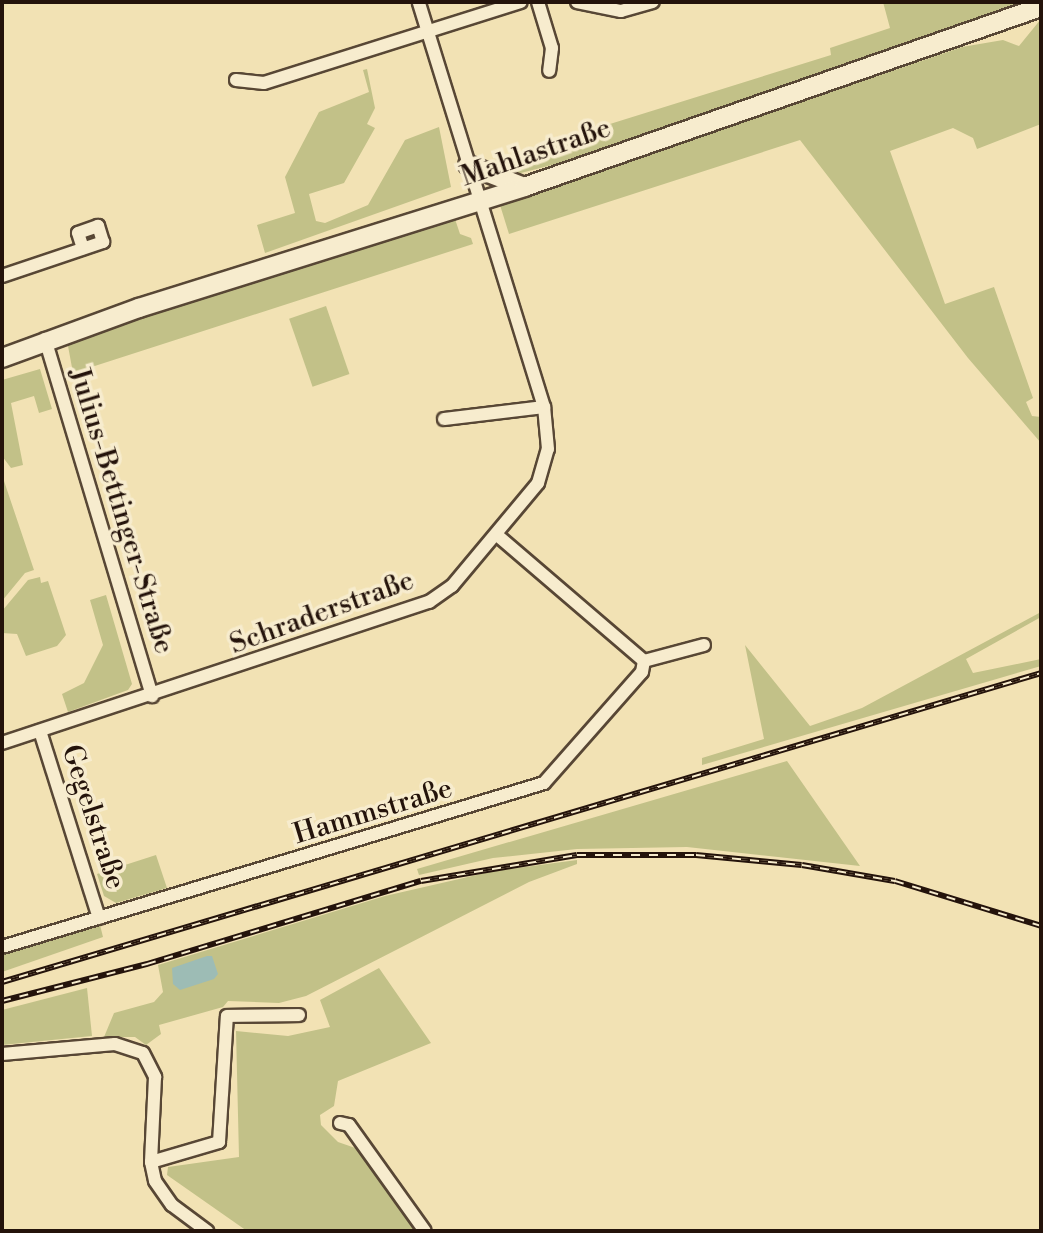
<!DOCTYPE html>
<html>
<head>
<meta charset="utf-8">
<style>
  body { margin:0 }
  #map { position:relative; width:1043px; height:1233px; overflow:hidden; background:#f2e2b4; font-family:"Libre Bodoni",serif }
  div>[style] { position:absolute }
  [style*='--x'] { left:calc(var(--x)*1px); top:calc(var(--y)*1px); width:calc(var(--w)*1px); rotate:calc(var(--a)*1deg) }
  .green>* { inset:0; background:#c2c188; transform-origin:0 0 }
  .water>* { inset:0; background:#9dbcb5 }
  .roads { filter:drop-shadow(2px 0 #584735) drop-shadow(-2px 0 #584735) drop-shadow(0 2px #584735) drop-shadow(0 -2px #584735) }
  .street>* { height:12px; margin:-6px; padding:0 6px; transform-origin:6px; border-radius:6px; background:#f7ecce }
  .secondary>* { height:18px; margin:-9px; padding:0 9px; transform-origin:9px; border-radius:9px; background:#f7ecce }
  .rail>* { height:6px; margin-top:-3px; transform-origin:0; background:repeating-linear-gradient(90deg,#f7ecce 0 9px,#24130b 0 18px); box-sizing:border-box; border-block:2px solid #24130b }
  span { translate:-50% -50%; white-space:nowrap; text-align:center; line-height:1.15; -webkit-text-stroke:7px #f7ecce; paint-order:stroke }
  .street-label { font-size:28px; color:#24130b }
  .frame { position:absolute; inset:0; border:4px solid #24130b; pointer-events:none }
</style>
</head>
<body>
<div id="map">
  <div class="green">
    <i style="clip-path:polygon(883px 2px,1035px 2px,634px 144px,513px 175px,485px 163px,831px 55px,830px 48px,890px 28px)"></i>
    <i style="clip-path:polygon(1041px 19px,1041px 124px,977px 149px,973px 138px,953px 128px,890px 151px,945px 304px,994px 287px,1033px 398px,1026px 402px,1032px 416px,1041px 417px,1041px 443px,968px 358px,800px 140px,509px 234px,500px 205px,962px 47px,1003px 40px,1019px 46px)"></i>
    <i style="clip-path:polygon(367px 69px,375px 108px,367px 124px,375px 128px,344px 183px,309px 194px,316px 221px,325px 223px,368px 205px,405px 140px,439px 127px,451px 187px,265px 253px,257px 225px,295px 213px,285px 177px,319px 112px,369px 92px,363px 70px)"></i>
    <i style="clip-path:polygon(455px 219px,460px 234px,471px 238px,473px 244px,73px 373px,68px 346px,74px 339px)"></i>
    <i style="left:326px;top:306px;width:72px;height:39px;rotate:71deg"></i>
    <i style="clip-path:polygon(40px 369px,52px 409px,39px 413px,34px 396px,11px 403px,23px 465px,11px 468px,2px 456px,2px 380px)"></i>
    <i style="clip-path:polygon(2px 475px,34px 570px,25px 573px,2px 601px)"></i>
    <i style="clip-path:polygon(40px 577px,41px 583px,48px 581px,66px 635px,57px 646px,26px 656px,17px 634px,2px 633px,2px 611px,28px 580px)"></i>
    <i style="clip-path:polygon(106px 595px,132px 684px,128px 690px,68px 712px,62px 694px,84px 683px,103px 645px,90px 600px)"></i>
    <i style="clip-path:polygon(1041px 612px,1041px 617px,966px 659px,973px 673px,1041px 659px,1041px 666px,702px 765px,702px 758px,764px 739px,745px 645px,810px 726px,862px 708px)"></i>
    <i style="clip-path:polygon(787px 761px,860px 866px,687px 847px,577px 849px,493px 858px,419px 875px,417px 869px)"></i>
    <i style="clip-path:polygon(156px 855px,167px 888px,116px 903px,104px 896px,97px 874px)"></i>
    <i style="clip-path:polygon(577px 860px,577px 864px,529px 882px,306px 996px,279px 1003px,228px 1001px,223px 1007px,159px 1025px,161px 1034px,146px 1045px,135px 1037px,104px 1037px,114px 1013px,154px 1002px,163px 992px,158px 965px,385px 896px,494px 871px)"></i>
    <i style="clip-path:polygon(100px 925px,103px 937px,2px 972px,2px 955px)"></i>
    <i style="clip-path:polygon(379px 968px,431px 1043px,338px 1081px,334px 1106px,320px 1115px,321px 1125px,338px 1142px,361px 1150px,419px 1231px,247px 1231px,167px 1175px,168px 1167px,239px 1157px,236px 1031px,288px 1036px,330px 1027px,320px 1000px)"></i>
    <i style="clip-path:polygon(87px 988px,92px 1036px,2px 1045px,2px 1010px)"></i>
  </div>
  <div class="water">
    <i style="clip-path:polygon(207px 956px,212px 956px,218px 974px,214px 979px,180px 990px,173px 984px,172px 968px)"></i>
  </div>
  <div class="roads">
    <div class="street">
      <i style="--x:538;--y:2;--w:48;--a:73.1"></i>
      <i style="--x:552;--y:48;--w:23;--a:97"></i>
      <i style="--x:577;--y:2;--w:45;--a:11.6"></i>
      <i style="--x:621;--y:11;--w:33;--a:-16"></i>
      <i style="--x:236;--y:80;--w:28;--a:6"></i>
      <i style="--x:264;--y:83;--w:269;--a:-17.5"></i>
      <i style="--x:2;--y:276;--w:107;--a:-18.6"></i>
      <i style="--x:103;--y:242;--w:17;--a:-107"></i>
      <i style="--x:98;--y:226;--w:21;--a:161"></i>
      <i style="--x:78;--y:233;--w:16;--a:72"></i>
      <i style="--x:45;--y:339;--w:373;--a:73.3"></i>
      <i style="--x:444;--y:419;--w:101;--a:-6.8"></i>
      <i style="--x:497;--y:535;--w:194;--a:40.6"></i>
      <i style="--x:644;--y:661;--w:62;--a:-14.9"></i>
      <i style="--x:40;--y:731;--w:196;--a:72.5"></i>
      <i style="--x:2;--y:743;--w:450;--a:-18.3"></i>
      <i style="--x:429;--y:602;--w:28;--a:-35"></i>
      <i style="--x:452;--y:586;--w:134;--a:-50.1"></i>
      <i style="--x:538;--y:483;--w:35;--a:-74"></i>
      <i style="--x:548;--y:449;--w:42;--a:-95.4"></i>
      <i style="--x:544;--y:407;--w:424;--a:-107.2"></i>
      <i style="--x:2;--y:947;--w:566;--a:-16.83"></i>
      <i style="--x:544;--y:783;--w:148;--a:-48.6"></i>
      <i style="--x:642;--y:672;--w:11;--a:-80"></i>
      <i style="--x:2;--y:1054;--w:113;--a:-5.1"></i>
      <i style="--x:115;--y:1044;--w:29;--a:18"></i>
      <i style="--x:143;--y:1053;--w:27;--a:63"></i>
      <i style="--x:155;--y:1077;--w:85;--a:92.7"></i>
      <i style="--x:151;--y:1162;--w:19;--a:78"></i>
      <i style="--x:155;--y:1181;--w:29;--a:55"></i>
      <i style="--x:172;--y:1205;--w:44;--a:36.6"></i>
      <i style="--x:340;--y:1123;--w:9;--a:13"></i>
      <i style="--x:349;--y:1125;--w:130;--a:54.4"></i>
      <i style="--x:151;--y:1162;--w:71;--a:-16.4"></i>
      <i style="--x:219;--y:1142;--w:126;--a:-86.4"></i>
      <i style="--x:227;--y:1016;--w:72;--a:-0.8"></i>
    </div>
    <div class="secondary">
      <i style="--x:468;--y:165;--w:60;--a:21.4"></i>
      <i style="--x:2;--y:358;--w:146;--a:-20.1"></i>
      <i style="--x:139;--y:308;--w:404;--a:-17.4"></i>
      <i style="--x:524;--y:187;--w:547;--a:-19.2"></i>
    </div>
  </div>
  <div class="rail">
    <i style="--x:2;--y:982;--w:1084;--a:-16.56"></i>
    <i style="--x:2;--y:1001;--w:150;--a:-14.3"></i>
    <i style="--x:147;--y:964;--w:286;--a:-16.9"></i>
    <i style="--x:421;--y:881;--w:158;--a:-9.5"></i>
    <i style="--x:577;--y:855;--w:119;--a:0"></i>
    <i style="--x:696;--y:855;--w:106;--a:5.4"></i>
    <i style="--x:802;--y:865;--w:94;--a:9.8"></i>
    <i style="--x:895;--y:881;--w:153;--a:17.1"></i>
  </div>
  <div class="street-label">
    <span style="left:536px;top:153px;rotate:-19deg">Mahlastraße</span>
    <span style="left:121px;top:511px;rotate:73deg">Julius-Bettinger-Straße</span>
    <span style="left:322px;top:613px;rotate:-20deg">Schraderstraße</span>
    <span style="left:373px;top:812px;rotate:-17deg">Hammstraße</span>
    <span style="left:93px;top:817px;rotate:72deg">Gegelstraße</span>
  </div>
  <div class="frame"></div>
</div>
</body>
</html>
